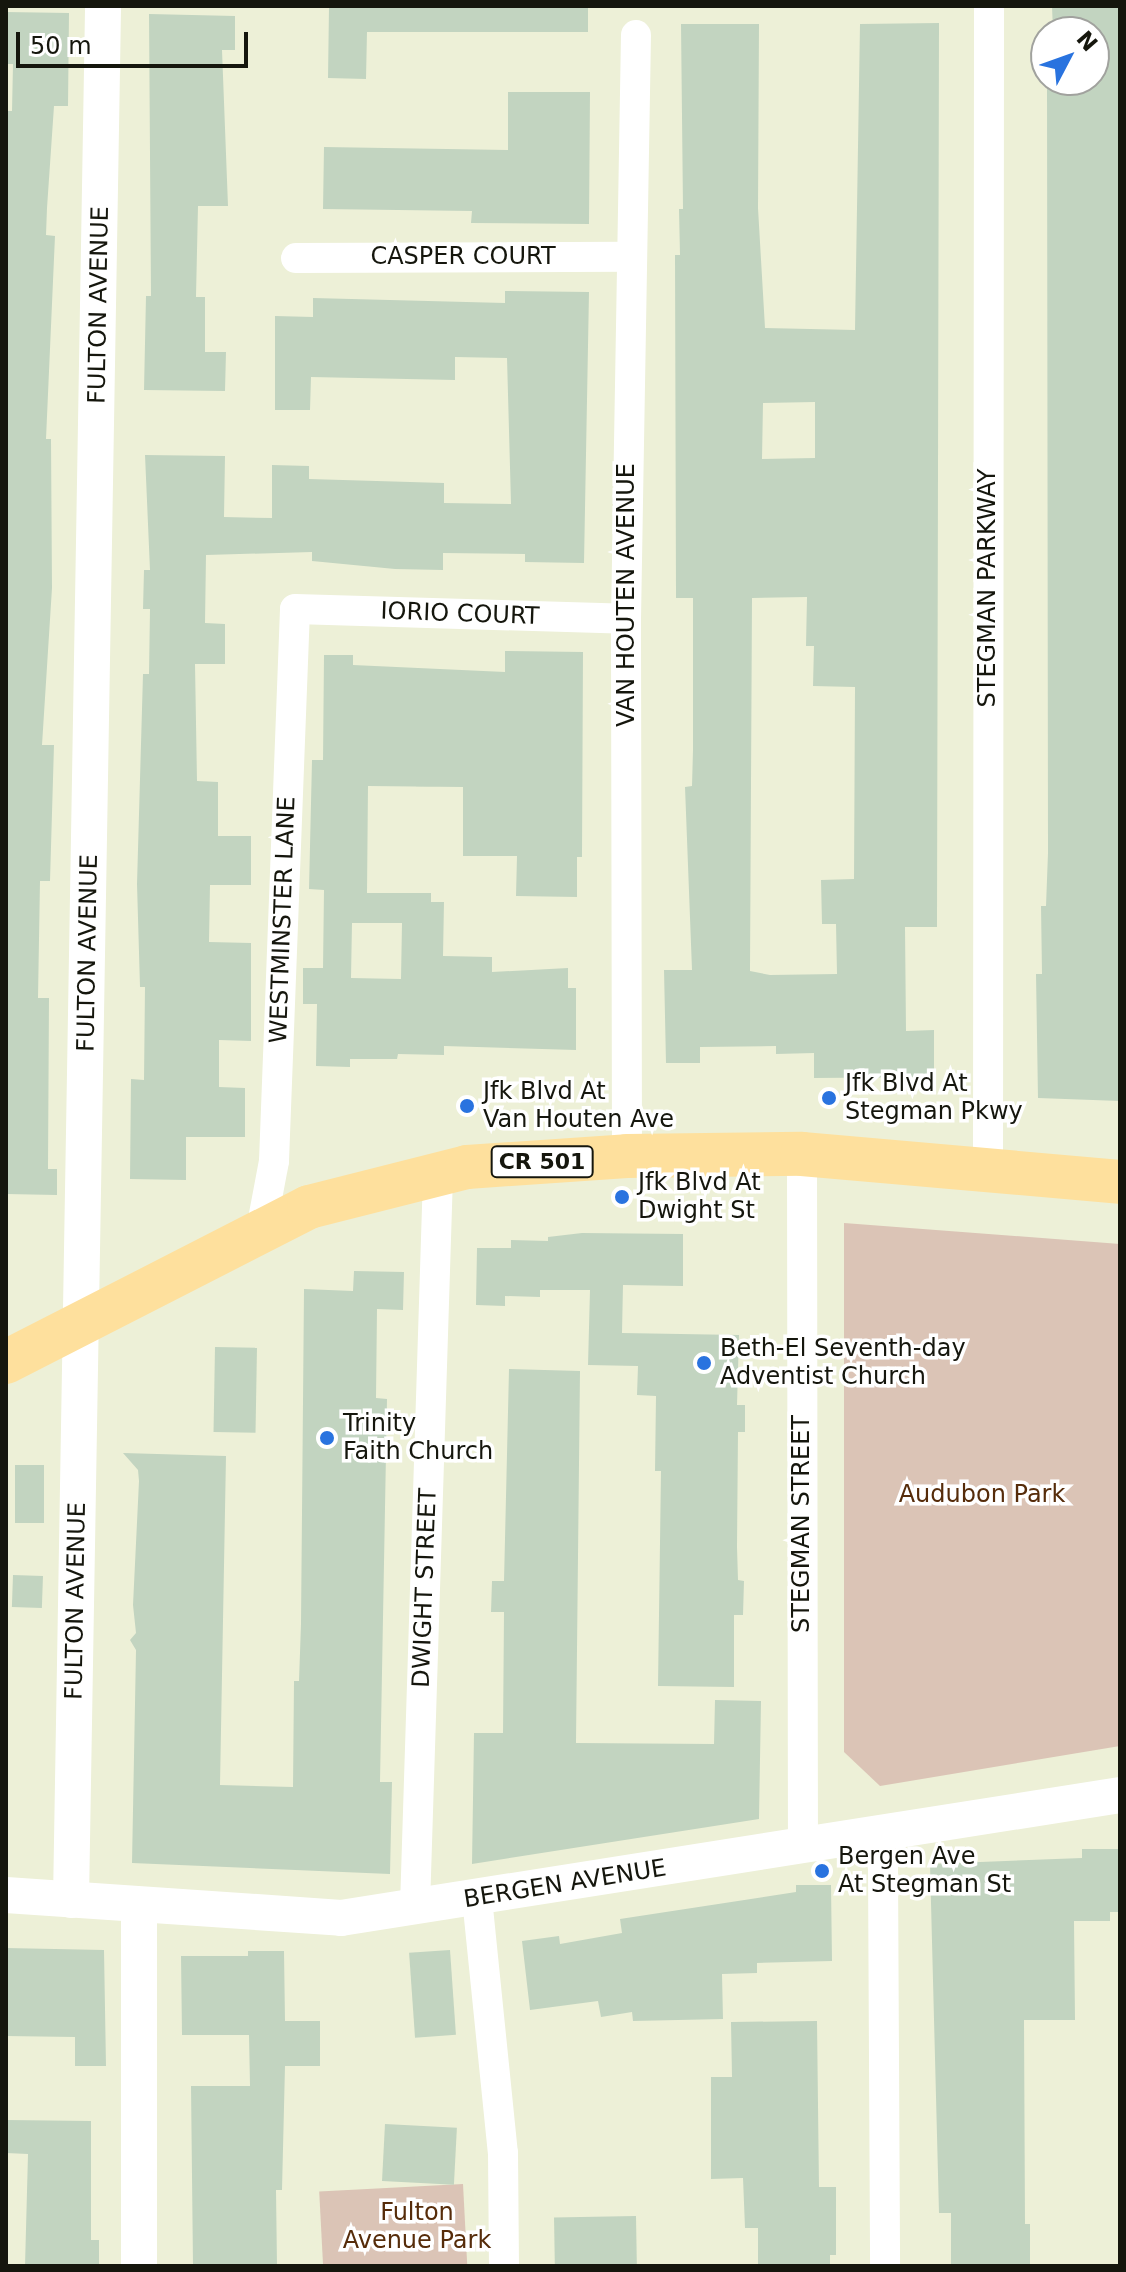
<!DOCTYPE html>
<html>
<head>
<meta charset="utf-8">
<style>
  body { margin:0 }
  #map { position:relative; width:1126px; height:2272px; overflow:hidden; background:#edf0d7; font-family:"DejaVu Sans",sans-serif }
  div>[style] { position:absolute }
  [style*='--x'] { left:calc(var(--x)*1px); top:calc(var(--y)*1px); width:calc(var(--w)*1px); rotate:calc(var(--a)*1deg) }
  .green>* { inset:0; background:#dbc4b6; transform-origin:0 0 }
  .building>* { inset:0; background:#c2d4c0; transform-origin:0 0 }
  .minor>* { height:30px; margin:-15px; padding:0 15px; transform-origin:15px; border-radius:15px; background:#fff }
  .tertiary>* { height:36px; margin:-18px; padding:0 18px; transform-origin:18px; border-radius:18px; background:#fff }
  .primary>* { height:44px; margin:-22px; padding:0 22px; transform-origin:22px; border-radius:22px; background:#fee09d }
  .dots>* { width:22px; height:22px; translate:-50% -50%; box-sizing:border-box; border:4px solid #fff; border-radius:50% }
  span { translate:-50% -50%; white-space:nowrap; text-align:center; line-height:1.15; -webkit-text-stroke:7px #fff; paint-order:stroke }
  .shield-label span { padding:2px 6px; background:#fff; border:2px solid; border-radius:6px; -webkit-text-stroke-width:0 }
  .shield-label { font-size:22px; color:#15160d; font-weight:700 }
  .street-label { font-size:24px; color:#15160d }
  .poi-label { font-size:24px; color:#15160d }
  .left { translate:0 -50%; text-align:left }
  .park-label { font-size:24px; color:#562c0a }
  .frame { position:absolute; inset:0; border:8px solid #15160d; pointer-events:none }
  .north { position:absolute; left:1030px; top:16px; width:80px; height:80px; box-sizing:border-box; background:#fff; border:2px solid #a1a29e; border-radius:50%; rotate:49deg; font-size:22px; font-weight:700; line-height:32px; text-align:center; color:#15160d }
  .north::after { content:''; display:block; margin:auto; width:28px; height:36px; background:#2973df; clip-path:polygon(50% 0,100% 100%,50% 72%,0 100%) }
  .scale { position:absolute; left:16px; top:32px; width:232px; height:36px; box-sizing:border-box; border:4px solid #15160d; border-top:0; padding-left:10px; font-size:24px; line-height:28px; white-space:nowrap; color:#15160d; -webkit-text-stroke:6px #fff; paint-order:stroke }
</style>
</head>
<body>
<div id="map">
  <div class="green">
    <i style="clip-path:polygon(844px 1223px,1120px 1244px,1120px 1746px,880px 1786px,844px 1752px)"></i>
    <i style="left:463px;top:2184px;width:82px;height:144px;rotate:87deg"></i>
  </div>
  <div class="building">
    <i style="clip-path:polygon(588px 6px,588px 32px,367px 32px,366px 79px,328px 78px,329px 7px)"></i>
    <i style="clip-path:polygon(1052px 6px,1120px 6px,1120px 1101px,1038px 1098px,1036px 974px,1042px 974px,1041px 906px,1046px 906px,1048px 853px,1047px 80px,1094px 80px,1094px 32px,1053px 32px)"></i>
    <i style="clip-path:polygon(6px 12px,69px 13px,68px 106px,54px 106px,47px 208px,46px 235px,55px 236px,46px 439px,51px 439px,52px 588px,42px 745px,54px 745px,50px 881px,40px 881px,38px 998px,49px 998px,48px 1169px,57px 1169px,57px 1195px,6px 1194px,6px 111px,12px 111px,13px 64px,6px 64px)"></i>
    <i style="clip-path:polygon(149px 14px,235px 16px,235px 50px,222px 50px,228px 206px,198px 206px,196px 297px,205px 297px,205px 352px,226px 352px,225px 391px,144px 390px,146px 296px,151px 296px)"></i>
    <i style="clip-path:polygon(evenodd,939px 23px,937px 927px,905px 927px,906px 1031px,934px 1030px,934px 1077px,814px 1078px,814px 1053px,776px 1054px,776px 1046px,700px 1047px,700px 1063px,666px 1063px,664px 970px,692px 970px,685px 787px,692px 786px,693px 750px,693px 598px,676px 598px,675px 255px,680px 255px,679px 209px,683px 209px,681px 24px,759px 24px,758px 208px,765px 328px,855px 330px,860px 24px,939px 23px,815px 402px,815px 458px,762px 459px,763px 403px,815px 402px,939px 23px,807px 597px,806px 646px,814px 646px,813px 686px,855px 687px,854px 879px,821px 880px,822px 924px,836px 924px,837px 974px,770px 975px,750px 971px,752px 598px,807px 597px)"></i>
    <i style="clip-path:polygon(508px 92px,590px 92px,589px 224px,471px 223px,472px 211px,323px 209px,324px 147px,508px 150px)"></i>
    <i style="clip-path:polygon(505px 291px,589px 292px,584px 563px,525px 562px,525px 554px,443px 553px,443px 570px,395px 569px,312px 561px,312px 552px,206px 555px,205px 623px,225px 624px,225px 664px,195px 664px,197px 781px,218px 782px,218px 836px,251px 836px,251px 885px,210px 885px,209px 942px,251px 943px,251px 1041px,219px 1040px,219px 1087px,245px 1088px,245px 1137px,186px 1137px,186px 1180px,130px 1179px,131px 1079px,144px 1080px,145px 987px,140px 987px,137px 884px,143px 674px,149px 674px,150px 609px,143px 609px,144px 570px,150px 570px,145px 455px,225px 456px,224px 517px,272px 518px,272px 465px,309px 466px,309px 479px,444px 483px,444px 503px,511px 504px,507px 358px,455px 357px,455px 380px,311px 377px,310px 410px,275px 410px,275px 316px,313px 317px,313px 298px,505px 303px)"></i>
    <i style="clip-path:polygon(evenodd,505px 651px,583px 652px,582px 857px,577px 857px,577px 897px,516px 896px,517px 856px,463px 856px,463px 787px,368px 786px,367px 893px,431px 893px,431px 902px,444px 902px,443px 956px,492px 957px,492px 972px,568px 968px,568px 988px,576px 988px,576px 1050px,444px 1046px,444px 1055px,398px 1054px,397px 1059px,350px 1059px,350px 1067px,316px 1066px,317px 1004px,303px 1004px,303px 968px,323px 968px,324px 890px,309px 889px,312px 760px,323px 760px,324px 655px,353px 655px,353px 665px,505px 672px,505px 651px,352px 923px,402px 923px,401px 979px,351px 978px,352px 923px)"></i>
    <i style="clip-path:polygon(582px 1233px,683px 1234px,683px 1286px,623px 1285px,622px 1333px,739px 1335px,737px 1405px,745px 1405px,745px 1432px,738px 1432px,737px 1547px,738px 1580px,744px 1581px,743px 1615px,734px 1615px,734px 1687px,658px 1686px,661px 1471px,655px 1471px,656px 1396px,637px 1395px,638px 1366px,588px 1365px,590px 1290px,540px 1290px,540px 1297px,505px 1296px,505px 1306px,476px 1305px,477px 1248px,511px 1248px,511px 1240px,548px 1241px,548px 1237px)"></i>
    <i style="clip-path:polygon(354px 1271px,404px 1272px,403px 1310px,377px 1309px,376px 1398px,387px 1399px,380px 1782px,392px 1782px,390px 1874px,132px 1863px,136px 1650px,130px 1640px,136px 1633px,133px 1605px,139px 1481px,138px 1470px,123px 1453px,226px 1456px,220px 1785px,293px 1787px,294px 1681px,299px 1681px,301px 1624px,304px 1289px,353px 1291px)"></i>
    <i style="left:215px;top:1347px;width:42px;height:85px;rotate:1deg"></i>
    <i style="clip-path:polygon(509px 1369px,580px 1371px,576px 1743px,714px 1744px,715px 1700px,761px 1701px,759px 1819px,472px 1864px,474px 1733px,503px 1733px,504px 1612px,491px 1612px,492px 1581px,504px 1581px)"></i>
    <i style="left:15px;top:1465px;width:29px;height:58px"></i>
    <i style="left:13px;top:1575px;width:30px;height:32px;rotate:2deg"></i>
    <i style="clip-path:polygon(1082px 1849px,1120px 1849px,1120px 1912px,1110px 1912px,1110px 1921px,1074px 1921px,1075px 2020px,1024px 2020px,1025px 2224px,1030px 2224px,1030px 2266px,951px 2266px,951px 2213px,939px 2213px,930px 1864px,1082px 1858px)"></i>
    <i style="clip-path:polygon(796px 1885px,831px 1885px,832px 1961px,757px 1963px,757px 1973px,722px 1974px,723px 2019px,633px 2021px,632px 2012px,601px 2017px,598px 2001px,530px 2010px,522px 1941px,559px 1936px,560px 1944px,622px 1933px,620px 1919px,796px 1892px)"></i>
    <i style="clip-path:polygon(6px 1948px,104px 1950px,106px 2066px,75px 2066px,75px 2037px,6px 2036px)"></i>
    <i style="left:450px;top:1950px;width:85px;height:41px;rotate:86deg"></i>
    <i style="clip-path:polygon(248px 1951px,284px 1951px,285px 2021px,320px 2021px,320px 2066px,285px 2066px,282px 2190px,276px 2190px,277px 2266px,193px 2266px,191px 2086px,250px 2086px,249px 2035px,182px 2035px,181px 1956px,248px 1956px)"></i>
    <i style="clip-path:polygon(817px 2021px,819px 2187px,836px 2187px,836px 2255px,830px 2255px,830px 2266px,758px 2266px,758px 2228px,745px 2228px,743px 2178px,711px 2179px,711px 2077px,732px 2077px,731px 2022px)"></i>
    <i style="clip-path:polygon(6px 2120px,91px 2121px,91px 2240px,99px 2240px,99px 2266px,25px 2266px,28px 2154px,6px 2153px)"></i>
    <i style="left:385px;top:2124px;width:72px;height:57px;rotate:3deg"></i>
    <i style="left:636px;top:2216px;width:50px;height:82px;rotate:89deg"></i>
  </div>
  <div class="minor">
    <i style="--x:296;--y:258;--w:334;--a:-0.2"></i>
    <i style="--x:802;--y:1154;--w:693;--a:89.92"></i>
    <i style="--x:627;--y:1156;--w:537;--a:-90.11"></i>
    <i style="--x:626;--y:619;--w:584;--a:-89.02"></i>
    <i style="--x:988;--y:1171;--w:1165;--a:-89.95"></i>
    <i style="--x:261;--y:1230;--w:70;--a:-79.3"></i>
    <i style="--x:274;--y:1161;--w:552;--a:-87.82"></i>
    <i style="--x:295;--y:609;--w:331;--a:1.7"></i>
    <i style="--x:877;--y:1834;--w:35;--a:80"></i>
    <i style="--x:883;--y:1868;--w:398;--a:89.7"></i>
    <i style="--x:477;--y:1898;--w:256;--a:84.2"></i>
    <i style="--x:503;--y:2153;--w:113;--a:89.5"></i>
    <i style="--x:415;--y:1907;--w:733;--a:-88.2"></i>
  </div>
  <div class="tertiary">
    <i style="--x:6;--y:1895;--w:336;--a:3.9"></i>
    <i style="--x:341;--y:1918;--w:789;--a:-8.97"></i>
    <i style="--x:71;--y:1900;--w:1894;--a:-89.03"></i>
    <i style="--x:139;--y:1906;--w:360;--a:90"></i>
  </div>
  <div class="primary">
    <i style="--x:6;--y:1362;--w:340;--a:-27.1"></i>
    <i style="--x:309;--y:1207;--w:163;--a:-14.2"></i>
    <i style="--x:467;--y:1167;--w:160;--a:-3.9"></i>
    <i style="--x:627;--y:1156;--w:175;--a:-0.7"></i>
    <i style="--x:802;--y:1154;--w:319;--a:5"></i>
  </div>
  <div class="dots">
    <i style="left:829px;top:1098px;background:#2973df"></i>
    <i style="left:467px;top:1106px;background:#2973df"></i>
    <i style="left:622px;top:1197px;background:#2973df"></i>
    <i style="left:704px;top:1363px;background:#2973df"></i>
    <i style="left:327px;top:1438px;background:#2973df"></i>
    <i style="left:822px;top:1871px;background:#2973df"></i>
  </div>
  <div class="shield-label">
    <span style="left:542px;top:1162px">CR 501</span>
  </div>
  <div class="street-label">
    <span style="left:463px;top:257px">CASPER COURT</span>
    <span style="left:99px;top:305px;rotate:-89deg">FULTON AVENUE</span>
    <span style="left:988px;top:588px;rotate:-90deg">STEGMAN PARKWAY</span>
    <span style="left:627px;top:595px;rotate:-90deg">VAN HOUTEN AVENUE</span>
    <span style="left:460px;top:614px;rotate:2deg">IORIO COURT</span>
    <span style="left:283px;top:920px;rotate:-88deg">WESTMINSTER LANE</span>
    <span style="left:88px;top:953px;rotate:-89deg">FULTON AVENUE</span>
    <span style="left:802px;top:1524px;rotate:-90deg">STEGMAN STREET</span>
    <span style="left:425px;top:1588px;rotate:-88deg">DWIGHT STREET</span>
    <span style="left:76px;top:1601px;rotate:-89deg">FULTON AVENUE</span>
    <span style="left:565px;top:1884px;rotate:-9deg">BERGEN AVENUE</span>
  </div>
  <div class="poi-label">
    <span class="left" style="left:845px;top:1098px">Jfk Blvd At<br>Stegman Pkwy</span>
    <span class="left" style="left:483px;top:1106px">Jfk Blvd At<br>Van Houten Ave</span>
    <span class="left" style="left:638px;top:1197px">Jfk Blvd At<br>Dwight St</span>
    <span class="left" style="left:720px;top:1363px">Beth-El Seventh-day<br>Adventist Church</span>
    <span class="left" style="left:343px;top:1438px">Trinity<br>Faith Church</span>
    <span class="left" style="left:838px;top:1871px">Bergen Ave<br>At Stegman St</span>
  </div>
  <div class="park-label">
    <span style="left:982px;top:1495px">Audubon Park</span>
    <span style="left:417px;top:2227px">Fulton<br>Avenue Park</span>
  </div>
  <div class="frame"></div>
  <div class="north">N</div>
  <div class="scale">50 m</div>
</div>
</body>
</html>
